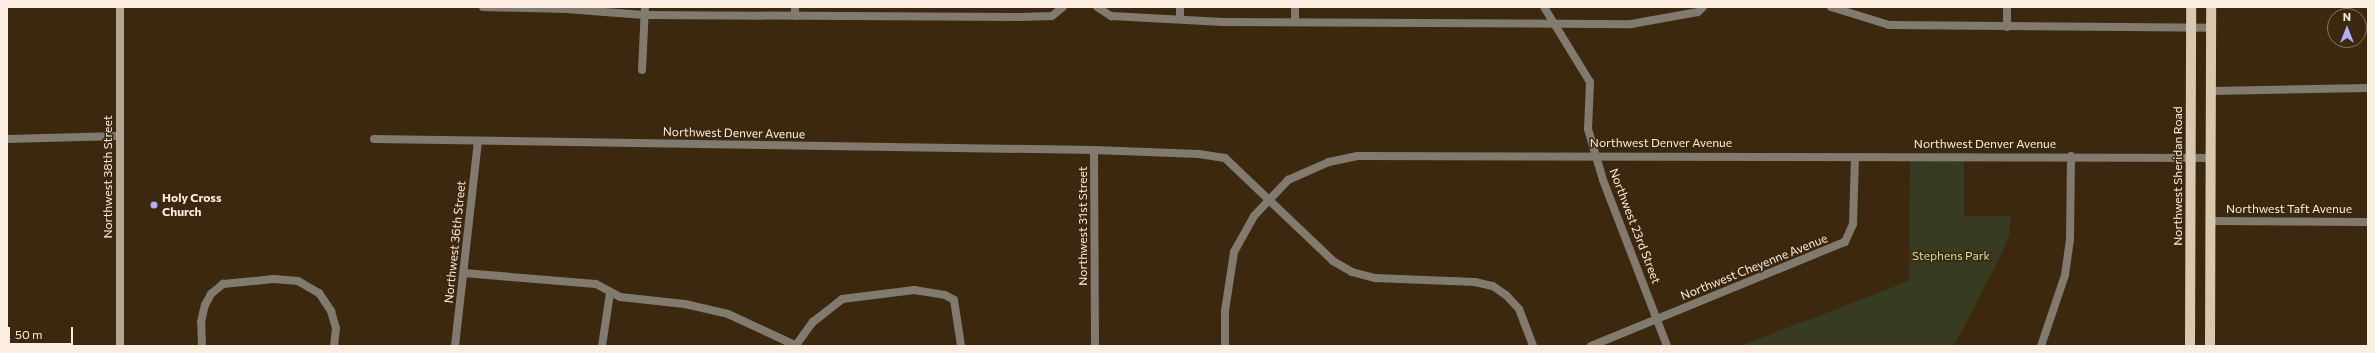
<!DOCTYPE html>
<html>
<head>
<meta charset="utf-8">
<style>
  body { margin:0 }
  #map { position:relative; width:2375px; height:353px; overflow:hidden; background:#3c270f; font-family:Commissioner,sans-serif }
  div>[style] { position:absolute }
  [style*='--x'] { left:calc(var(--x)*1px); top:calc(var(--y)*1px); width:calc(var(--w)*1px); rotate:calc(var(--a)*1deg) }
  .green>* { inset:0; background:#363b21 }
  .street>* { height:8px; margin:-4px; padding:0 4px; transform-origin:4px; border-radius:4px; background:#817a6e }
  .secondary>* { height:8px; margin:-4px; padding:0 4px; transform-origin:4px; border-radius:4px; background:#b2a693 }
  .primary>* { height:10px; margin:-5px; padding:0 5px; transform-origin:5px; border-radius:5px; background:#d8c8b0 }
  .dots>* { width:11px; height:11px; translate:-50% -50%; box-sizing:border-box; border:2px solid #3c270f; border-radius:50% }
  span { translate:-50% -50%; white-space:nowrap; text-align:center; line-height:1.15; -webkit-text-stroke:3px #3c270f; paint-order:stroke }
  .street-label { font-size:12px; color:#fbeddf }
  .poi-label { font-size:12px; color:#fbeddf; font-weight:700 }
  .left { translate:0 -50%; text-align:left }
  .park-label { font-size:12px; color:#d4dfa7 }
  .frame { position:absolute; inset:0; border:8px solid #fbeddf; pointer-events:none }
  .north { position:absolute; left:2327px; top:8px; width:40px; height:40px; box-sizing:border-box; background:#3c270f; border:1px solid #887662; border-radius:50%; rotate:0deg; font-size:11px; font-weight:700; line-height:16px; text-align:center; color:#fbeddf }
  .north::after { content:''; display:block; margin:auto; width:14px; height:18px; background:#b2adf9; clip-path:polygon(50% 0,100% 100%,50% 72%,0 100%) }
  .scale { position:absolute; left:8px; top:327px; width:65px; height:18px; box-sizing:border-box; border:2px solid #fbeddf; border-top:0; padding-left:5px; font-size:12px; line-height:14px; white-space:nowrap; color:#fbeddf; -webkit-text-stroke:3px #3c270f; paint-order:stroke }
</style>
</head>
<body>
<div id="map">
  <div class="green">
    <i style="clip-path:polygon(1964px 159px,1964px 216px,2011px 216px,2009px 235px,2000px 257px,1954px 346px,1740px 346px,1909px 281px,1910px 160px)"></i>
  </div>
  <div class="street">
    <i style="--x:483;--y:7;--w:83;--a:1.4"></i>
    <i style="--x:566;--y:9;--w:78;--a:4.4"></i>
    <i style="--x:644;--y:15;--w:377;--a:0.3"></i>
    <i style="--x:1021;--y:17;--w:31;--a:-2"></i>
    <i style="--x:1052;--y:16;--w:14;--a:-39"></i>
    <i style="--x:795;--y:7;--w:9;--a:90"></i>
    <i style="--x:1097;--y:7;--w:17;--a:33"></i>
    <i style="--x:1111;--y:16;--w:112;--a:3.1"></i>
    <i style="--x:1223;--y:22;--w:408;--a:0.3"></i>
    <i style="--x:1631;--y:24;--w:68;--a:-10.2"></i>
    <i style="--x:1698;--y:12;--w:7;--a:-45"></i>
    <i style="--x:1180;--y:7;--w:12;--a:90"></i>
    <i style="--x:1295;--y:7;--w:15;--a:90"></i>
    <i style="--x:1544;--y:7;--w:88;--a:58.5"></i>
    <i style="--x:1590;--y:82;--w:47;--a:92.4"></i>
    <i style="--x:1588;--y:129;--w:53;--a:73.6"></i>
    <i style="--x:1603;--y:180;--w:178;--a:68.9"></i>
    <i style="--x:1831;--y:7;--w:61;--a:17.2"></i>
    <i style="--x:1889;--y:25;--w:322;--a:0.5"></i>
    <i style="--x:2007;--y:27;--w:20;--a:-90"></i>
    <i style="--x:642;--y:70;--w:63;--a:-87.3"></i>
    <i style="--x:2211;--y:91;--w:157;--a:-1.1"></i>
    <i style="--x:7;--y:139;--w:113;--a:-1.5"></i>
    <i style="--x:374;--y:139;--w:720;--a:0.88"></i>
    <i style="--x:1094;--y:150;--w:105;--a:2.2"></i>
    <i style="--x:1199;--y:154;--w:26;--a:9"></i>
    <i style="--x:1225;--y:158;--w:149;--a:43.6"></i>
    <i style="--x:1333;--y:261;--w:22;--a:30"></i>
    <i style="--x:1352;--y:272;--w:24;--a:15"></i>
    <i style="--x:1375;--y:278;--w:100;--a:2.3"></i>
    <i style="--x:1475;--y:282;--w:18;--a:13"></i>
    <i style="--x:1493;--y:286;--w:16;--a:35"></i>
    <i style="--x:1506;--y:295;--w:19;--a:47"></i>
    <i style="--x:1519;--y:309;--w:40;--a:69"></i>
    <i style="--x:1094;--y:150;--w:196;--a:89.7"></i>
    <i style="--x:2211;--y:221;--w:157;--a:0.4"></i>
    <i style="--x:464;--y:273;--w:132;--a:4.8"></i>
    <i style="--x:596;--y:284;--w:27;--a:28"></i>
    <i style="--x:620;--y:297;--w:65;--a:6.1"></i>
    <i style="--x:685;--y:304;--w:44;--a:13.1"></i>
    <i style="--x:728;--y:314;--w:76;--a:24.9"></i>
    <i style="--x:796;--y:345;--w:29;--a:-54"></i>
    <i style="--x:813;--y:322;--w:37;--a:-38"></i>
    <i style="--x:842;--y:299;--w:73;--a:-7.1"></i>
    <i style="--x:914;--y:290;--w:31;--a:9"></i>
    <i style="--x:945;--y:295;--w:10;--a:29"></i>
    <i style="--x:954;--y:300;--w:47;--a:81.3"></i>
    <i style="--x:202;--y:346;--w:24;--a:-92"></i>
    <i style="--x:201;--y:322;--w:17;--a:-77"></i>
    <i style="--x:205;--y:305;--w:13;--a:-61"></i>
    <i style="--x:211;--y:294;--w:16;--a:-40"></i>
    <i style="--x:223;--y:284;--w:51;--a:-5.6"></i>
    <i style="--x:274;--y:279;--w:24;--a:5"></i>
    <i style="--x:298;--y:281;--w:24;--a:30"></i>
    <i style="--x:319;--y:293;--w:22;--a:56"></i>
    <i style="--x:331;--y:311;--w:18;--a:74"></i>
    <i style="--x:336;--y:328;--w:18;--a:96"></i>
    <i style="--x:455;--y:346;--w:206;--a:-83.6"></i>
    <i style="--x:602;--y:346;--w:54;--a:-81.4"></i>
    <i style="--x:1225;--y:346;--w:35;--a:-90"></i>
    <i style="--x:1225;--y:311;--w:60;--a:-81.3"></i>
    <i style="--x:1234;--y:252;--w:41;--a:-60.9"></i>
    <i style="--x:1254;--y:216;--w:50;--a:-46.6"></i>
    <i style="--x:1288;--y:180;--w:45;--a:-23.7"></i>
    <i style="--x:1329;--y:162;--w:29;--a:-12"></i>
    <i style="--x:1357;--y:156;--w:854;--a:0.13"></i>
    <i style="--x:1591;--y:346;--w:274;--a:-22.3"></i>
    <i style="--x:1845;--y:242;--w:20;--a:-66"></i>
    <i style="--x:1853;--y:224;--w:67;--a:-88.3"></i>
    <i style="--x:2041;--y:346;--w:75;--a:-71.3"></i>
    <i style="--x:2065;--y:275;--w:35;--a:-82"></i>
    <i style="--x:2070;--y:240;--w:84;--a:-89.3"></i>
  </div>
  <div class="secondary">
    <i style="--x:120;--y:346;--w:339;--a:-90"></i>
  </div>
  <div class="primary">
    <i style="--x:2190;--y:346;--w:339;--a:-89.8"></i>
    <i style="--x:2210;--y:346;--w:339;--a:-89.8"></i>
  </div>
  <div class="dots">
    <i style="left:154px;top:205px;background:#b2adf9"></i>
  </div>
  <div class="street-label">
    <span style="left:734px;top:133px;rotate:1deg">Northwest Denver Avenue</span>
    <span style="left:1661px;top:143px">Northwest Denver Avenue</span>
    <span style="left:1985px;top:144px">Northwest Denver Avenue</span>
    <span style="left:2178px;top:176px;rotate:-90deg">Northwest Sheridan Road</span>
    <span style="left:108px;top:177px;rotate:-90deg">Northwest 38th Street</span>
    <span style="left:2289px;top:209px">Northwest Taft Avenue</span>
    <span style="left:1083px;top:226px;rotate:-90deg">Northwest 31st Street</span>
    <span style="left:1635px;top:226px;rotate:69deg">Northwest 23rd Street</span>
    <span style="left:455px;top:242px;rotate:-84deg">Northwest 36th Street</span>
    <span style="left:1754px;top:267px;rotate:-22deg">Northwest Cheyenne Avenue</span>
  </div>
  <div class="poi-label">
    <span class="left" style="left:162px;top:205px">Holy Cross<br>Church</span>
  </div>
  <div class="park-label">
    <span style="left:1951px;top:256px">Stephens Park</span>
  </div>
  <div class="frame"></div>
  <div class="north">N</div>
  <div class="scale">50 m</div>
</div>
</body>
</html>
